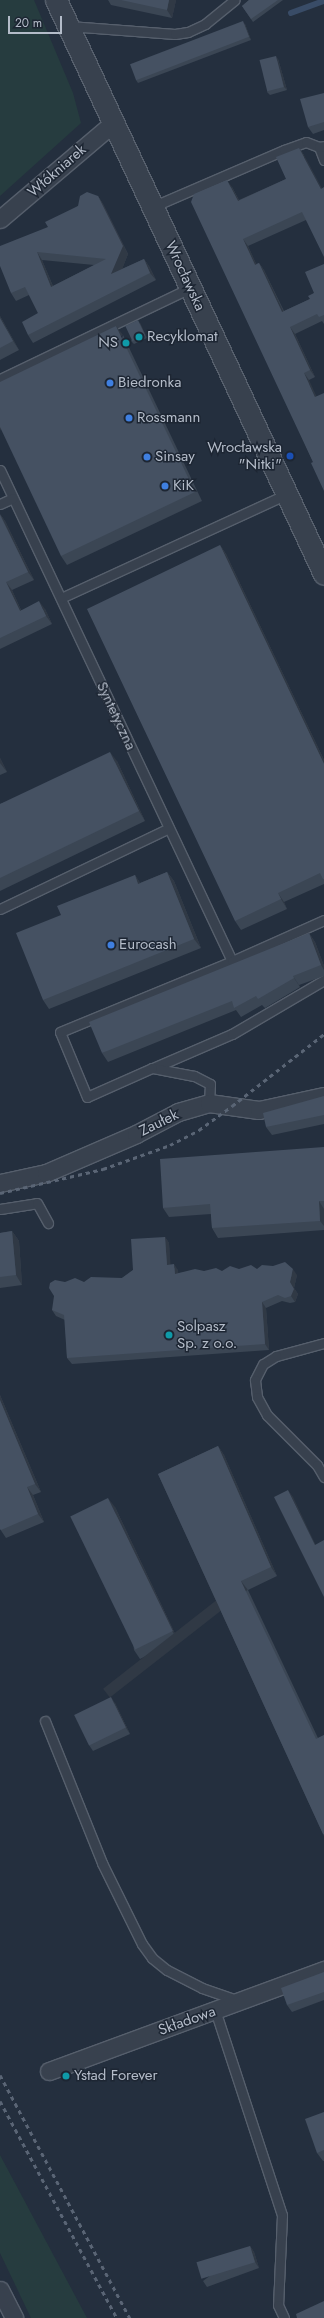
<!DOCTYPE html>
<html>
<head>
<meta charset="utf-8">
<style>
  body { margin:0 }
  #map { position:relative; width:324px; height:2318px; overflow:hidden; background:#242f3e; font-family:Jost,sans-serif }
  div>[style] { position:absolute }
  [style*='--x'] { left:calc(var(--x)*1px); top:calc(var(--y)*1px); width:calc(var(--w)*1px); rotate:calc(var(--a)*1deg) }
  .green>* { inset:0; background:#263c3f }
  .stream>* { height:5.5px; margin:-2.75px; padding:0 2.75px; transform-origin:2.75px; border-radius:2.75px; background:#394c67 }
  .roads { filter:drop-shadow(1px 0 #565f6c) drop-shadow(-1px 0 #565f6c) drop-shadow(0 1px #565f6c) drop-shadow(0 -1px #565f6c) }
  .service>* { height:9px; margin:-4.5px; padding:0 4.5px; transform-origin:4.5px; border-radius:4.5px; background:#38414e }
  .minor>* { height:17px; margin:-8.5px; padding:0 8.5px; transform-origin:8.5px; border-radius:8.5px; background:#38414e }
  .tertiary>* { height:21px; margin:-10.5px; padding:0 10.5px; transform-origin:10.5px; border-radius:10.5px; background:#38414e }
  .rail>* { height:3px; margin-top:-1.5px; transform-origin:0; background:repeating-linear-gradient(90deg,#5a6575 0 4px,transparent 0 8px) }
  .wall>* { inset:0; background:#3b4654 }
  .shaded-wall>* { inset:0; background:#303945; transform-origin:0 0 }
  .building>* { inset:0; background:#455162; transform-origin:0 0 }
  .dots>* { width:11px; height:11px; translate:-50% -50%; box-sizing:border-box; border:2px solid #1d2633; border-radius:50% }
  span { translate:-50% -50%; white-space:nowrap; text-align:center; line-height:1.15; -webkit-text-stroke:3px #1d2633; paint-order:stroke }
  .street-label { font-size:15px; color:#b4bcc9 }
  .poi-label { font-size:15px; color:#b4bcc9 }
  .left { translate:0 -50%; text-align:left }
  .right { translate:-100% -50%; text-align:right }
  .scale { position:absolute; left:8px; top:16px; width:54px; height:18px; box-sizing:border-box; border:2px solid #b4bcc9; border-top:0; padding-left:5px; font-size:12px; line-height:14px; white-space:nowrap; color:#b4bcc9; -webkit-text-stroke:3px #1d2633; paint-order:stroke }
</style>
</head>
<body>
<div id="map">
  <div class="green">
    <i style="clip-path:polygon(0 0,34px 0,73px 93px,81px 123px,0 196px)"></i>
    <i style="clip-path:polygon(0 2155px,87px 2318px,31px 2318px,0 2253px)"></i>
  </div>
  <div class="stream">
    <i style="--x:291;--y:13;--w:35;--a:-20"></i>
  </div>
  <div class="roads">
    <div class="service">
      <i style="--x:69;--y:26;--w:106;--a:4.3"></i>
      <i style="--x:175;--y:34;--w:13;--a:-9"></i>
      <i style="--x:188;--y:32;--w:19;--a:-25"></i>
      <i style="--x:205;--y:24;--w:38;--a:-39"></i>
      <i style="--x:319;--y:147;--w:14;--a:69"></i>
      <i style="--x:152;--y:207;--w:144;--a:-23.4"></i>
      <i style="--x:284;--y:150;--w:23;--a:-20"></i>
      <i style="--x:306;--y:142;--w:14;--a:21"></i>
      <i style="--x:319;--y:147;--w:5;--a:-11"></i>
      <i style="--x:0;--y:379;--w:211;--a:-25.6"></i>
      <i style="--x:0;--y:470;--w:543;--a:64.71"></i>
      <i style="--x:0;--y:504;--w:14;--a:-25"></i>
      <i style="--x:61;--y:598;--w:249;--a:-24.7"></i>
      <i style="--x:0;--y:909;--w:187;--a:-25.6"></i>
      <i style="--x:153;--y:1068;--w:86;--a:-23.3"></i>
      <i style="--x:232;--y:1034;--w:107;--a:-30.4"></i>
      <i style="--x:209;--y:1103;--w:19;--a:-87"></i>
      <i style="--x:210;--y:1084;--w:18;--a:-153"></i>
      <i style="--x:194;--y:1076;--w:43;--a:-169.2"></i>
      <i style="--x:152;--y:1068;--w:71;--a:156"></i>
      <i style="--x:87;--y:1097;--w:70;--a:-112.6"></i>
      <i style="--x:60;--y:1032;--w:186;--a:-22.4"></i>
      <i style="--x:232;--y:961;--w:101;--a:-24"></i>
      <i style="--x:0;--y:1209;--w:37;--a:-9"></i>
      <i style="--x:37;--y:1203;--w:23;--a:61"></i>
      <i style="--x:324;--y:1343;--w:50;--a:164.8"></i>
      <i style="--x:276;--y:1356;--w:15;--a:148"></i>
      <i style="--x:263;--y:1364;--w:18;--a:117"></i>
      <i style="--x:255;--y:1380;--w:17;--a:83"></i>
      <i style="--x:257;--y:1397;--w:21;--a:61"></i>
      <i style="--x:267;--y:1415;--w:71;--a:45"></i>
      <i style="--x:317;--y:1465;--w:14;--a:60"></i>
      <i style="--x:45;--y:1721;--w:153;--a:68.1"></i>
      <i style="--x:102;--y:1863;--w:90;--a:63.7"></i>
      <i style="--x:142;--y:1944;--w:17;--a:54"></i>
      <i style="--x:152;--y:1958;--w:19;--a:39"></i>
      <i style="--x:167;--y:1970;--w:39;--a:27"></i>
      <i style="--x:202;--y:1988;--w:36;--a:19"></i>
      <i style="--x:215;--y:2010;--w:216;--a:71.9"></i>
      <i style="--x:282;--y:2215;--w:90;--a:92.5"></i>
      <i style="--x:278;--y:2305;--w:14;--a:65"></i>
    </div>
    <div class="minor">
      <i style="--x:0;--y:219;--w:148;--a:-40.3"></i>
      <i style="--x:0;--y:1183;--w:47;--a:-12.3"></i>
      <i style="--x:46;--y:1173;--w:98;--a:-23.4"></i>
      <i style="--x:136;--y:1134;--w:47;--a:-27.6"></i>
      <i style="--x:178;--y:1112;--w:32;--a:-16"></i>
      <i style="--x:209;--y:1103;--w:50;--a:8"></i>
      <i style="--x:259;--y:1110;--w:66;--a:-12.2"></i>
      <i style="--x:49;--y:2071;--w:293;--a:-20.2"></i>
      <i style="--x:0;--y:2290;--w:31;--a:63"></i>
    </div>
    <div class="tertiary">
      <i style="--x:56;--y:0;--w:633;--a:64.97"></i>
    </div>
  </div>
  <div class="rail">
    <i style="--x:0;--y:1193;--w:106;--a:-13.1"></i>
    <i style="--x:103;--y:1169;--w:71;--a:-19.7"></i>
    <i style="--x:170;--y:1145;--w:33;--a:-27"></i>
    <i style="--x:199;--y:1130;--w:41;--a:-36"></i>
    <i style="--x:232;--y:1106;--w:117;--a:-38"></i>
    <i style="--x:0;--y:2075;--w:276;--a:61.9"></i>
    <i style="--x:0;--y:2101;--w:247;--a:61.7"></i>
  </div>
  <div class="wall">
    <i style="clip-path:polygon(108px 0,176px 0,172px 18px,111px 5px)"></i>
    <i style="clip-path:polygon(249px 0,283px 0,253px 22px,242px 6px)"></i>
    <i style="clip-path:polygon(245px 24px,251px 40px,138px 83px,136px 80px)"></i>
    <i style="clip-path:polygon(278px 59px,287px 90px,270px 95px,267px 92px)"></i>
    <i style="clip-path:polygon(324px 93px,324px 130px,313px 134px,308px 127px)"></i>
    <i style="clip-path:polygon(299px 148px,304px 155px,306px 220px,248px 246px,256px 264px,259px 263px,264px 270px,284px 311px,310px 299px,314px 293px,324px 264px,324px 324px,322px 321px,295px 334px,315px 377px,309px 380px,313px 462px,194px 194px,232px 187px,239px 200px,286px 179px)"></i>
    <i style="clip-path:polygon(evenodd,98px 196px,103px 204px,128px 254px,122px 269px,144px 259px,149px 266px,156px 280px,33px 343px,28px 335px,38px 313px,29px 295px,16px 301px,11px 293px,48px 227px,78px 206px,98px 196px,42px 260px,94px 265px,53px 286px,42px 260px)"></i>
    <i style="clip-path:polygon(0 316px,19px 350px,0 360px)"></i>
    <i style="clip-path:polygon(140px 323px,147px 338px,134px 344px,131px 341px)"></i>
    <i style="clip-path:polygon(123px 335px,202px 501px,67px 565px,61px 556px)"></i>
    <i style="clip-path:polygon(0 514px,5px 521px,34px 580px,12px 590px,21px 610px,45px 609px,52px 624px,0 649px)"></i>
    <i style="clip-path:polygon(220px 545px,226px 554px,324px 760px,324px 884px,284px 902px,287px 909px,241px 930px,235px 921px)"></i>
    <i style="clip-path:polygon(0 758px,7px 772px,0 775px)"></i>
    <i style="clip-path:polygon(117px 761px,145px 821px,0 891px,0 804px)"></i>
    <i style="clip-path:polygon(167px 872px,174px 881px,201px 948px,49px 1009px,43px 1000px,61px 915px,135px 875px,140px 883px)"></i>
    <i style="clip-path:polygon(309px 933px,315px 942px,324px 966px,324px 976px,299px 985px,300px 987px,265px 1008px,262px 1005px,241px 1017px,236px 1010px,108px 1062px,102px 1053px)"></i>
    <i style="clip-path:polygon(324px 1096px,324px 1124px,272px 1135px,266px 1127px)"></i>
    <i style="clip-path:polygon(324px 1147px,324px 1230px,218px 1238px,212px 1228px,211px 1214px,169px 1217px,163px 1208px)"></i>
    <i style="clip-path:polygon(12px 1231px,19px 1241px,22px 1285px,0 1288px,0 1233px)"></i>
    <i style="clip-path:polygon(165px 1237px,169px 1243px,170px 1265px,178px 1270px,178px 1273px,204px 1271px,222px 1271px,239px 1269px,257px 1269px,297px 1275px,294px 1288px,298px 1294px,295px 1302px,290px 1303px,282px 1301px,266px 1308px,269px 1350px,72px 1364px,67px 1358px,65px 1320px,56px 1316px,52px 1310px,65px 1282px,84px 1282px,122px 1278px,133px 1270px)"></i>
    <i style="clip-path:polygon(0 1395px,41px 1492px,33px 1495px,44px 1522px,6px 1538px,0 1529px)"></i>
    <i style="clip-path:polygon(218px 1446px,224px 1455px,277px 1576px,248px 1590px,318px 1738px,324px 1735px,324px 1836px,158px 1474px)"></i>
    <i style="clip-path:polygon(115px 1507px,178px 1640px,140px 1659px,134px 1650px)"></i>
    <i style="clip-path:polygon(115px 1703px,130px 1734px,93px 1751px,89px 1745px)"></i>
    <i style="clip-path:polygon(324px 1972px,324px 2000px,292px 2012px,287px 2005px)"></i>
    <i style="clip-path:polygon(324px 2112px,324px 2161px,323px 2161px,317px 2153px)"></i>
    <i style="clip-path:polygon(250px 2246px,254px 2252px,259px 2268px,207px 2287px,203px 2281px)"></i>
  </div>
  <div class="shaded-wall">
    <i style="clip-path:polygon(169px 0,176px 0,172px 18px,167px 10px)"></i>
    <i style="clip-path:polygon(243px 21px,245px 24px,251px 40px,249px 37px)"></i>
    <i style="clip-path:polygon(276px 56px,278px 59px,287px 90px,284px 87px)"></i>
    <i style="clip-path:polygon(299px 148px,304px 155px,324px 192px,321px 189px)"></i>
    <i style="clip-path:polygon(227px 180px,232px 187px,243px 208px,238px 201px)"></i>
    <i style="clip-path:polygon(98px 196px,103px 204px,128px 254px,117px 282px,111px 274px)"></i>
    <i style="clip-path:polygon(243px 239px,248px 246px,260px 272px,255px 265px)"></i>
    <i style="clip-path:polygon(37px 252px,42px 260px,56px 294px,51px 287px)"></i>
    <i style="clip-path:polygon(144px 259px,149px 266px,156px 280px,150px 273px)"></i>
    <i style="clip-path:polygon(259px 263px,264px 270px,287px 319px,282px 312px)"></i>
    <i style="clip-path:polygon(0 316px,19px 350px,13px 341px,0 318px)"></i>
    <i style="clip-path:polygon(138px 320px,140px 323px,147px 338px,145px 335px)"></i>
    <i style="left:116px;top:326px;width:11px;height:184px;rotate:52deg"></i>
    <i style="clip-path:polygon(290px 327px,295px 334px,315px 377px,310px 370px)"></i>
    <i style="clip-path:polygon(304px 373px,309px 380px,320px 404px,315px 397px)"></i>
    <i style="clip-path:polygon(0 514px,5px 521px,34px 580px,28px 572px)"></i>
    <i style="clip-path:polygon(220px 545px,226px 554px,324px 760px,324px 764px)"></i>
    <i style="clip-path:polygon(6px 582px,12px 590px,25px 619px,20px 611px)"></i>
    <i style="clip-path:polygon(39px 601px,45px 609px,52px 624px,46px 616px)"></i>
    <i style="clip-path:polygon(110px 752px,117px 761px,145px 821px,139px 811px)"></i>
    <i style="clip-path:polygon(0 758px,7px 772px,0 763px)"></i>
    <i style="clip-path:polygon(167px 872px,174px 881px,201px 948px,194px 939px)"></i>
    <i style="clip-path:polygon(135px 875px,141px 884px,138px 884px)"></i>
    <i style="clip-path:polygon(278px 893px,284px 902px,287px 909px,281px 899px)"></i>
    <i style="clip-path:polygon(309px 933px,315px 942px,324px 966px,324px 970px,321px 965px)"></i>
    <i style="clip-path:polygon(293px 976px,299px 985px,300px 987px,294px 978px)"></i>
    <i style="clip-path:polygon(319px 1201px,324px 1209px,324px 1226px,320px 1221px)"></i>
    <i style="clip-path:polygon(12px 1231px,19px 1241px,22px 1285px,16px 1275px)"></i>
    <i style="clip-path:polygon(165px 1237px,169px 1243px,171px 1271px,167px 1265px)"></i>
    <i style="clip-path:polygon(174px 1264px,178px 1270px,179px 1280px,175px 1274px)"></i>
    <i style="clip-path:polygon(293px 1269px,297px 1275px,294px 1288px,298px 1294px,295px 1302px,291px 1296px,290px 1282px)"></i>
    <i style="clip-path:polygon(262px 1302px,266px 1308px,269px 1350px,265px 1344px)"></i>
    <i style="clip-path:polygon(0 1395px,41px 1492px,35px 1484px,0 1400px)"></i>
    <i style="clip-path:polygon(218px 1446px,224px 1455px,277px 1576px,271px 1567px)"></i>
    <i style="clip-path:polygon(27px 1487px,33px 1495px,44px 1522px,38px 1514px)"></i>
    <i style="clip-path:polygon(288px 1490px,293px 1497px,319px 1552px,315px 1545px)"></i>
    <i style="clip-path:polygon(108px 1498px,115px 1507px,178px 1640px,172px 1631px)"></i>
    <i style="left:241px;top:1581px;width:11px;height:175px;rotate:52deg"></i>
    <i style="clip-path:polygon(111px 1697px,115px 1703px,130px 1734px,126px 1728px)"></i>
    <i style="clip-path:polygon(250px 2246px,254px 2252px,259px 2268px,255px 2262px)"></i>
  </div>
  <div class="building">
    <i style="clip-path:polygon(121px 0,169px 0,167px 10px)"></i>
    <i style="clip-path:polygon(249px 0,278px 0,251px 19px,242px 6px)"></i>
    <i style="left:243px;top:21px;width:17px;height:121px;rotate:69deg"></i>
    <i style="left:276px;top:56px;width:32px;height:17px;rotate:76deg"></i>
    <i style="clip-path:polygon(324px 93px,324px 122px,308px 127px,300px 99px)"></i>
    <i style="clip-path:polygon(299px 148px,321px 189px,324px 187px,324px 257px,302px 212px,243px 239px,255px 265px,259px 263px,282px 312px,310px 299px,308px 296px,314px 293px,305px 272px,324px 264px,324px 315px,319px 317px,317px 314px,290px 327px,310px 370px,304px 373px,315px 397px,324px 393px,324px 491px,311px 463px,313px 462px,191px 202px,194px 194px,227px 180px,238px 201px,286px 179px,276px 157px)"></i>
    <i style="clip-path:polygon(evenodd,87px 192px,98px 196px,123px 246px,111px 274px,144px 259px,150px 273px,28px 335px,22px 322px,38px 313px,25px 287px,11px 293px,0 266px,0 246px,48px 227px,45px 222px,78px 206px,80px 196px,87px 192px,37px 252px,106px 259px,51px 287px,37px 252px)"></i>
    <i style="clip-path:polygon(0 318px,13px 341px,0 348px)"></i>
    <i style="left:138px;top:320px;width:17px;height:14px;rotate:65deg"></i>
    <i style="clip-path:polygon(116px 326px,195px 492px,61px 556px,0 427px,0 382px)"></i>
    <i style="clip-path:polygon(0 515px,28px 572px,6px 582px,20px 611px,39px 601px,46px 616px,0 638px)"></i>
    <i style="clip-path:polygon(220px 545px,324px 764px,324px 879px,323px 879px,320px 873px,278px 893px,281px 899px,235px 921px,87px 609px)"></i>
    <i style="clip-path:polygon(110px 752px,139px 811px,0 878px,0 804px)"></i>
    <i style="clip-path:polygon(167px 872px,194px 939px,43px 1000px,16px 933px,61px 915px,57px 906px,135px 875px,138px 884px)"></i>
    <i style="clip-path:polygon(309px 933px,321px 965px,293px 976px,294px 978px,258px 999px,256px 996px,234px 1008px,232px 1001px,102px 1053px,89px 1022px)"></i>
    <i style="clip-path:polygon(324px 1096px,324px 1115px,266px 1127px,263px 1113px)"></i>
    <i style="clip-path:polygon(324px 1147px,324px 1201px,319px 1201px,320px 1221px,212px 1228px,210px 1204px,163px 1208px,160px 1159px)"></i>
    <i style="clip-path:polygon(12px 1231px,16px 1275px,0 1277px,0 1233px)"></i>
    <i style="clip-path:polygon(165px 1237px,167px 1265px,174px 1264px,175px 1274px,195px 1269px,204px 1271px,216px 1268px,222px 1271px,230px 1266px,239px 1269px,251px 1265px,257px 1269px,262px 1265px,273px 1266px,285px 1262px,293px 1269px,290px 1282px,294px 1289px,291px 1296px,285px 1298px,278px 1295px,262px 1302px,265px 1344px,67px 1358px,64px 1315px,52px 1310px,54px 1296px,49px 1288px,50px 1283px,55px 1280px,65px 1282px,75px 1278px,84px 1282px,91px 1277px,122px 1278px,133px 1270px,131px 1239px)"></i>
    <i style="clip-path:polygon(0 1400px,35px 1484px,27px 1487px,38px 1514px,1px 1530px,0 1529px)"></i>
    <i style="clip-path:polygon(218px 1446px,271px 1567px,241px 1581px,316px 1739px,324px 1735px,324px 1834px,323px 1834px,158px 1474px)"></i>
    <i style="clip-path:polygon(288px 1490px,315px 1545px,324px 1540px,324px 1597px,274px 1497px)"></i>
    <i style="left:108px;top:1498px;width:148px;height:42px;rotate:64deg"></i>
    <i style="left:111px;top:1697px;width:34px;height:41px;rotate:64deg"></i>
    <i style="clip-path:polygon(324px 1972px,324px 1992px,287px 2005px,281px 1988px)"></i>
    <i style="clip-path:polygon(324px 2112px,324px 2150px,317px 2153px,305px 2119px)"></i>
    <i style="left:250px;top:2246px;width:17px;height:56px;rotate:73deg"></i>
    <i style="clip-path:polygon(324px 2301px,324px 2318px,297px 2318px,296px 2314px)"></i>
  </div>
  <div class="dots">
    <i style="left:139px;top:337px;background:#0f9aa8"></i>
    <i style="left:126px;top:343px;background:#0f9aa8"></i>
    <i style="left:110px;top:383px;background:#3f7fe0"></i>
    <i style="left:129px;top:418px;background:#3f7fe0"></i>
    <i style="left:290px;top:456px;background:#1a4fb4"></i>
    <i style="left:147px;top:457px;background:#3f7fe0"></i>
    <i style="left:165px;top:486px;background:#3f7fe0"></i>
    <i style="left:111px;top:945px;background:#3f7fe0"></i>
    <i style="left:169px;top:1335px;background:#0f9aa8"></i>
    <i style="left:66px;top:2076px;background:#0f9aa8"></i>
  </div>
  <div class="street-label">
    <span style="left:57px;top:171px;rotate:-41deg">Włókniarek</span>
    <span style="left:185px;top:276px;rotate:65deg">Wrocławska</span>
    <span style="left:116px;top:716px;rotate:65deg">Syntetyczna</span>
    <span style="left:159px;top:1123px;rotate:-26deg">Zaułek</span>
    <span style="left:187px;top:2021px;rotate:-20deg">Składowa</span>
  </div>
  <div class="poi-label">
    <span class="left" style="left:147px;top:337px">Recyklomat</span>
    <span class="right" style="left:118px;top:343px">NS</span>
    <span class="left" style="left:118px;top:383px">Biedronka</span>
    <span class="left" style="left:137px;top:418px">Rossmann</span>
    <span class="right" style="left:282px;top:456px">Wrocławska<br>"Nitki"</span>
    <span class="left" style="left:155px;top:457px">Sinsay</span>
    <span class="left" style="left:173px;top:486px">KiK</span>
    <span class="left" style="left:119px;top:945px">Eurocash</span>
    <span class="left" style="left:177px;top:1335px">Solpasz<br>Sp. z o.o.</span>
    <span class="left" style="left:74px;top:2076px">Ystad Forever</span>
  </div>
  <div class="scale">20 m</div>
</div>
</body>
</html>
